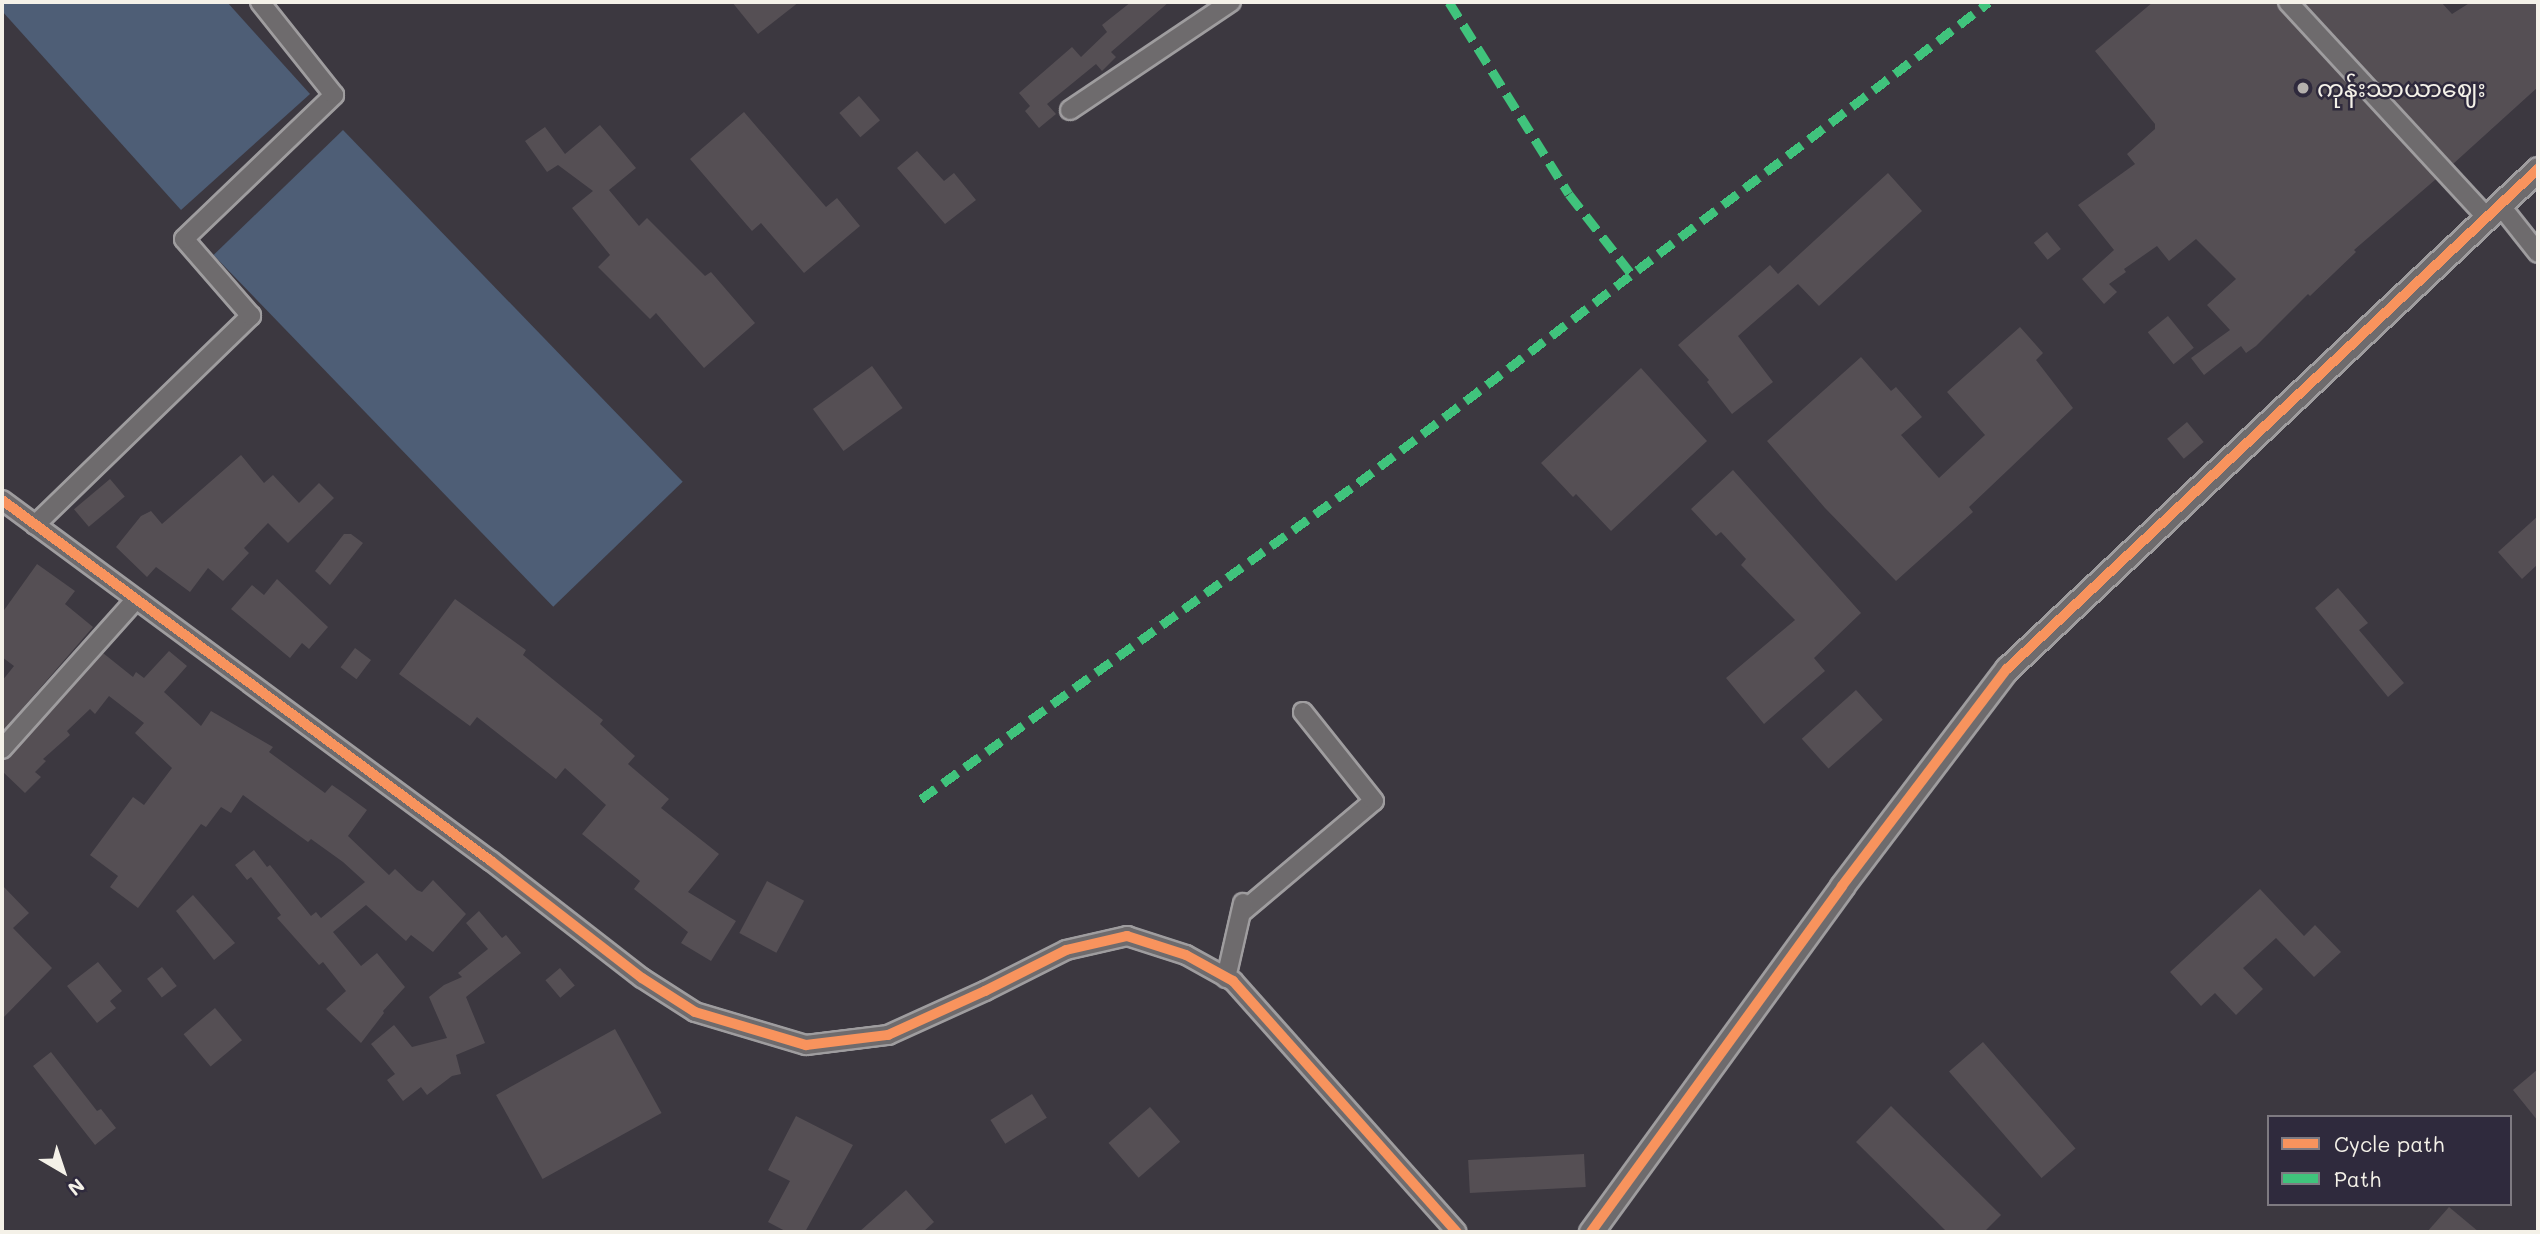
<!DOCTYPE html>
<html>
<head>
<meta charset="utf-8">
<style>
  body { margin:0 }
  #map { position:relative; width:2540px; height:1234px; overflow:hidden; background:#3c3840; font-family:Mali,"Noto Sans Myanmar",sans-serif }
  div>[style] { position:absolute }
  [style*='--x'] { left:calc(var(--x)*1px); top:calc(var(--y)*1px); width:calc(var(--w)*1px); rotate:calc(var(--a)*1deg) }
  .water>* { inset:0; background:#4e5e76; transform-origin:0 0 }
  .building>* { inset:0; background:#554f54; transform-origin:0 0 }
  .roads { filter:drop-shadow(2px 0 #9f9d9f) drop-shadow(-2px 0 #9f9d9f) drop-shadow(0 2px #9f9d9f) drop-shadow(0 -2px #9f9d9f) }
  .minor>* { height:18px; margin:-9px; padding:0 9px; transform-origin:9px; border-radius:9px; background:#6e6b6d }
  .tertiary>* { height:23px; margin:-11.5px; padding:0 11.5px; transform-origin:11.5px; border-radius:11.5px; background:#6e6b6d }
  .quiet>* { height:9px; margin-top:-4.5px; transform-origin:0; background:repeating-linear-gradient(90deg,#40c37c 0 18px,transparent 0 27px) }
  .cycleway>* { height:10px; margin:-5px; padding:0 5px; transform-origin:5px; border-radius:5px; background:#f8935d }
  .dots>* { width:19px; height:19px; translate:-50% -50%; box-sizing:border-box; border:4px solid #2f2a3d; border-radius:50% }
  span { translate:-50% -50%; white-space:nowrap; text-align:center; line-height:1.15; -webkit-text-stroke:5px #2f2a3d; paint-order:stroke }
  .poi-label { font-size:24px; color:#f4f1e8 }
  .left { translate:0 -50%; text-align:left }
  .frame { position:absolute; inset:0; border:4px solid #f4f1e8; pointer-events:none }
  .legend { position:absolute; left:2267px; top:1115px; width:245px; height:91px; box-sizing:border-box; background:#2f2a3d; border:2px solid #7e7a81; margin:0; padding:9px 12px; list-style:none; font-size:21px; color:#f4f1e8 }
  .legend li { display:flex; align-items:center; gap:14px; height:35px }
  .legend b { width:35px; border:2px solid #7e7a81 }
  .north { position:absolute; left:28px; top:1136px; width:70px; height:70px; -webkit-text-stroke:5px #2f2a3d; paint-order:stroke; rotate:141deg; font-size:19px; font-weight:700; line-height:28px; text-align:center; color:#f4f1e8 }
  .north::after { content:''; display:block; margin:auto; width:24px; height:32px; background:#f4f1e8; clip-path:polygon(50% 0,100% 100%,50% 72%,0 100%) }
</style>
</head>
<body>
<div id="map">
  <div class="water">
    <i style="clip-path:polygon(2px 2px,227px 2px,310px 94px,181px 210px,2px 11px)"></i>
    <i style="left:343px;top:130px;width:489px;height:180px;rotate:46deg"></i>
  </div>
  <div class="building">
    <i style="clip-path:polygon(732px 2px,799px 2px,758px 34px)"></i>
    <i style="clip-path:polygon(1131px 2px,1169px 2px,1111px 52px,1116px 57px,1102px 71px,1096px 64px,1047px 104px,1056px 114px,1039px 128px,1025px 111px,1030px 106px,1019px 93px,1072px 47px,1081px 57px,1107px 32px,1102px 25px)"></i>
    <i style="clip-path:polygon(2153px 2px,2277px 2px,2280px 10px,2436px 179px,2354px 250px,2356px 252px,2310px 296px,2308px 294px,2256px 346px,2246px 353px,2241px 346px,2204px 375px,2191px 358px,2230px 330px,2207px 305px,2236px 279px,2196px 239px,2169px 261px,2157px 246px,2124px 269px,2126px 272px,2109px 284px,2117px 292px,2104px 304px,2082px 279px,2114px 250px,2078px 205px,2135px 164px,2127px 154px,2155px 129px,2155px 124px,2095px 51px)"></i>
    <i style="clip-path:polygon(2303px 2px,2441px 2px,2452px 14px,2471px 2px,2538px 2px,2538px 87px,2453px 164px)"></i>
    <i style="left:859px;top:96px;width:32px;height:26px;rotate:49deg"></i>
    <i style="clip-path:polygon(744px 112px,826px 207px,837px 198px,860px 226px,804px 273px,761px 223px,752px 231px,690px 159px)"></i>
    <i style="clip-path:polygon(600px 125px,636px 168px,609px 190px,639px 226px,647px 218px,705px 276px,711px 272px,755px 323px,704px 368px,656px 313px,650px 319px,598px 267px,610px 255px,572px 208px,593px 191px,558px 165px,547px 172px,525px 141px,545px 127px,565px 154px)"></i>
    <i style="clip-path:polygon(917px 151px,944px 181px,954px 173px,976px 200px,945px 224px,897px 168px)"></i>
    <i style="clip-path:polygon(1888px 173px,1922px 211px,1819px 306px,1798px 284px,1738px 336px,1773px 382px,1732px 414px,1707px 382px,1709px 380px,1678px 345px,1770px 265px,1778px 274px)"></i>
    <i style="left:2047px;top:232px;width:22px;height:17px;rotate:51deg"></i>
    <i style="left:2168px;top:316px;width:41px;height:26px;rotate:51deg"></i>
    <i style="clip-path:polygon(2020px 327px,2043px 353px,2036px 360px,2073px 408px,1969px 507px,1973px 512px,1896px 581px,1825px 508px,1767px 441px,1861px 357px,1891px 391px,1896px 387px,1922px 417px,1901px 435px,1939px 478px,1985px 435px,1947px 392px)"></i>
    <i style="left:872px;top:366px;width:52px;height:73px;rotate:54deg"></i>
    <i style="clip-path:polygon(1641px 368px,1707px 441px,1611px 531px,1576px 494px,1573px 497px,1541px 463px)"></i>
    <i style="left:2187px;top:422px;width:26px;height:26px;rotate:50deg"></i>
    <i style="clip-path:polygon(241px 455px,264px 483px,273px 475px,299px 503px,319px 483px,334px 498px,288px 543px,268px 523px,244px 548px,249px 553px,223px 581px,208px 568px,190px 592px,156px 567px,147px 577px,116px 547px,141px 516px,151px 511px,162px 524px)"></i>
    <i style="clip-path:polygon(1733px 470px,1861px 613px,1814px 658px,1825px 671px,1764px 724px,1726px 678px,1795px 620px,1741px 565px,1746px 559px,1721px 532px,1716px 536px,1691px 509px)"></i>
    <i style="left:110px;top:479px;width:23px;height:47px;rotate:50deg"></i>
    <i style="clip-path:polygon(2538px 516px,2538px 564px,2522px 579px,2498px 552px)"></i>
    <i style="clip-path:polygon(344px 534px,351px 534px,363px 543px,330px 585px,315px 571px)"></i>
    <i style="clip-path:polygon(37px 564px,75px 591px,65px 604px,93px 627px,2px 732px,2px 681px,14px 666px,2px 657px,2px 613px)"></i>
    <i style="clip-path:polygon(277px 579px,328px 627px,309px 649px,302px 643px,290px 658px,231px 609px,252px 585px,264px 595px)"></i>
    <i style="clip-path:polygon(2338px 588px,2368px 623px,2359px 630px,2404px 683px,2388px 697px,2315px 608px)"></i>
    <i style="clip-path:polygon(455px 599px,526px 650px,523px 655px,603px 720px,600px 724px,635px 756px,628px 764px,669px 799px,661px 808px,719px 854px,688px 892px,736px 921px,711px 961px,681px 943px,688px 932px,634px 889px,640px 881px,582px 834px,606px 805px,565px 768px,556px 779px,477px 717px,470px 726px,399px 674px)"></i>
    <i style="left:355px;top:648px;width:20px;height:24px;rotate:37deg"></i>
    <i style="clip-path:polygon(169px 651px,187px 666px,164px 692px,201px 726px,211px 711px,273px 747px,269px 752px,325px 793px,332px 785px,348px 796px,367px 810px,348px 836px,389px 875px,395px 869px,417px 890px,422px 892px,433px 880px,466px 914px,433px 952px,411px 935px,406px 941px,366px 905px,333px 932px,361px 966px,377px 953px,405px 987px,383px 1011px,384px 1013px,361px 1043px,326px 1009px,346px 991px,323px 962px,319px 965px,277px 918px,281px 915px,251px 877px,247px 880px,235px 865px,254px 850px,267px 867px,270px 865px,311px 916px,316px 912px,321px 918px,365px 882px,343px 862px,311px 839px,308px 842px,243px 795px,231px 813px,221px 807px,206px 827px,201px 824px,138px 908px,110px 887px,118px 876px,90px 855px,133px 797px,144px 805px,172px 768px,135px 733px,144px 723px,109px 696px,95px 714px,90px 709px,67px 731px,70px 735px,43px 759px,46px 761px,35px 772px,41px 777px,25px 793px,2px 771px,2px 760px,10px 757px,103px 653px,133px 677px,136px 672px,144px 678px)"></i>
    <i style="left:1856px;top:690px;width:40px;height:73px;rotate:48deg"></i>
    <i style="left:767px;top:881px;width:42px;height:59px;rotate:28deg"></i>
    <i style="clip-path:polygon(2px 885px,29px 913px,13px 928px,52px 968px,2px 1019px)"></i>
    <i style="clip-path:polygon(2260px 889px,2304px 936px,2315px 925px,2341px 952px,2314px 977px,2276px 938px,2243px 968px,2263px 989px,2236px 1015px,2215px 993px,2201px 1006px,2170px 972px)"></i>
    <i style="clip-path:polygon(193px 895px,235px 943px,214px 960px,176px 911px)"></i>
    <i style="clip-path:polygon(479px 911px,502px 938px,506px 935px,521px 953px,466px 997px,485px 1043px,456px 1055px,461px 1074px,452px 1076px,427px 1095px,421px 1087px,403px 1101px,387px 1080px,395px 1074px,371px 1044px,394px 1025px,412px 1047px,447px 1038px,429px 997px,444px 985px,462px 977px,458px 973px,488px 949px,466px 923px)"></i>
    <i style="clip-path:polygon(98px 962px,122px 991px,110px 1001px,116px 1008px,97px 1023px,67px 986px)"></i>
    <i style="left:162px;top:967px;width:24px;height:19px;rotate:52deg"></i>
    <i style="left:560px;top:968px;width:23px;height:19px;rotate:50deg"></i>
    <i style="left:215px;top:1008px;width:42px;height:41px;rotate:50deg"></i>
    <i style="left:615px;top:1029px;width:96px;height:136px;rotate:61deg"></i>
    <i style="left:1983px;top:1042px;width:141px;height:45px;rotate:49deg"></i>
    <i style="clip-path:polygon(51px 1052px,97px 1111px,101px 1109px,116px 1128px,95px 1145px,33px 1066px)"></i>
    <i style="clip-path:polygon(2538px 1069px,2538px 1121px,2513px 1090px)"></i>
    <i style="left:1032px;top:1094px;width:28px;height:49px;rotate:58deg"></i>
    <i style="clip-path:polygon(1891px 1106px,2001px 1215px,1984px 1232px,1947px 1232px,1856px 1142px)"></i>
    <i style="left:1150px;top:1107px;width:46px;height:55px;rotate:49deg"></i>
    <i style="clip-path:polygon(796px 1116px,853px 1145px,805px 1232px,787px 1232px,768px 1222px,790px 1181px,768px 1170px)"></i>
    <i style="left:1584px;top:1154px;width:33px;height:116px;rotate:87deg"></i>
    <i style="clip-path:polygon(906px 1190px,934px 1222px,923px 1232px,859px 1232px)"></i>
    <i style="clip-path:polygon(2449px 1207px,2479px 1232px,2427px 1232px)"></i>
  </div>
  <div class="roads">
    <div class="minor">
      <i style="--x:2288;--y:2;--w:294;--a:47.3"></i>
      <i style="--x:1070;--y:110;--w:194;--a:-33.9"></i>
      <i style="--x:2500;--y:205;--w:61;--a:51.6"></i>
      <i style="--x:2;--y:500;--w:608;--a:36.44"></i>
      <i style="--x:491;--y:861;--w:191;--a:37.8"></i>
      <i style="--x:642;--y:978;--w:63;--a:32.7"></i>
      <i style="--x:695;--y:1012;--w:116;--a:16.6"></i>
      <i style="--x:806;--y:1045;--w:83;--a:-7"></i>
      <i style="--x:888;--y:1035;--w:107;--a:-24.4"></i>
      <i style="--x:985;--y:991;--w:91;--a:-26.8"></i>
      <i style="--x:1066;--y:950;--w:63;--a:-12.9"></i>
      <i style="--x:1127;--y:936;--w:62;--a:17.9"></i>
      <i style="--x:1186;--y:955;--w:54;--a:29"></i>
      <i style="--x:1233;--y:981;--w:336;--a:48.3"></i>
      <i style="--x:35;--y:525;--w:301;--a:-44.1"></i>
      <i style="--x:251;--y:316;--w:102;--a:-131"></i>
      <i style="--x:184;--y:239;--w:208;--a:-43.8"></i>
      <i style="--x:334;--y:95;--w:119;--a:-128.5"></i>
      <i style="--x:2;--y:749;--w:201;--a:-48.2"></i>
      <i style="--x:1242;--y:912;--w:172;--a:-40.1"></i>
      <i style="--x:1374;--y:801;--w:114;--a:-128.6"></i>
      <i style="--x:1226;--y:978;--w:77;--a:-77.2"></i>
    </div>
    <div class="tertiary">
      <i style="--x:1591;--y:1232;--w:427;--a:-54"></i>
      <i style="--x:1842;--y:886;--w:273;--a:-52.8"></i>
      <i style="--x:2007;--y:669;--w:729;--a:-43.28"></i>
    </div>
  </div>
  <div class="quiet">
    <i style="--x:1449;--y:2;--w:226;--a:58"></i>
    <i style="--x:1569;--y:194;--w:104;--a:52"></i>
    <i style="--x:921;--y:799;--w:539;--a:-35.87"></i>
    <i style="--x:1358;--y:483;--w:793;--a:-37.32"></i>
  </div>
  <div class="cycleway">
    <i style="--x:2;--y:500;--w:608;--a:36.44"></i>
    <i style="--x:491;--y:861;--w:191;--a:37.8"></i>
    <i style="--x:642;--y:978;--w:63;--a:32.7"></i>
    <i style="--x:695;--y:1012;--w:116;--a:16.6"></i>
    <i style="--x:806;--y:1045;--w:83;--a:-7"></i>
    <i style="--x:888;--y:1035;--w:107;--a:-24.4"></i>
    <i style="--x:985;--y:991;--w:91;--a:-26.8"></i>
    <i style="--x:1066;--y:950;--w:63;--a:-12.9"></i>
    <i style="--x:1127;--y:936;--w:62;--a:17.9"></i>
    <i style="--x:1186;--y:955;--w:54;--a:29"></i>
    <i style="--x:1233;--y:981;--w:336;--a:48.3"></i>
    <i style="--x:1591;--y:1232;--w:427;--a:-54"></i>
    <i style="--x:1842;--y:886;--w:273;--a:-52.8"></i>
    <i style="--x:2007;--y:669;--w:729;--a:-43.28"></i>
  </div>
  <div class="dots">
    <i style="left:2303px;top:88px;background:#b4b0ad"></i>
  </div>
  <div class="poi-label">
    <span class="left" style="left:2317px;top:88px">ကုန်းသာယာဈေး</span>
  </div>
  <div class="frame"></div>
  <ul class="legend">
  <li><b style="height:9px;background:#f8935d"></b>Cycle path</li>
  <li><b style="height:9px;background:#40c37c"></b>Path</li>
  </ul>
  <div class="north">N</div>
</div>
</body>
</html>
